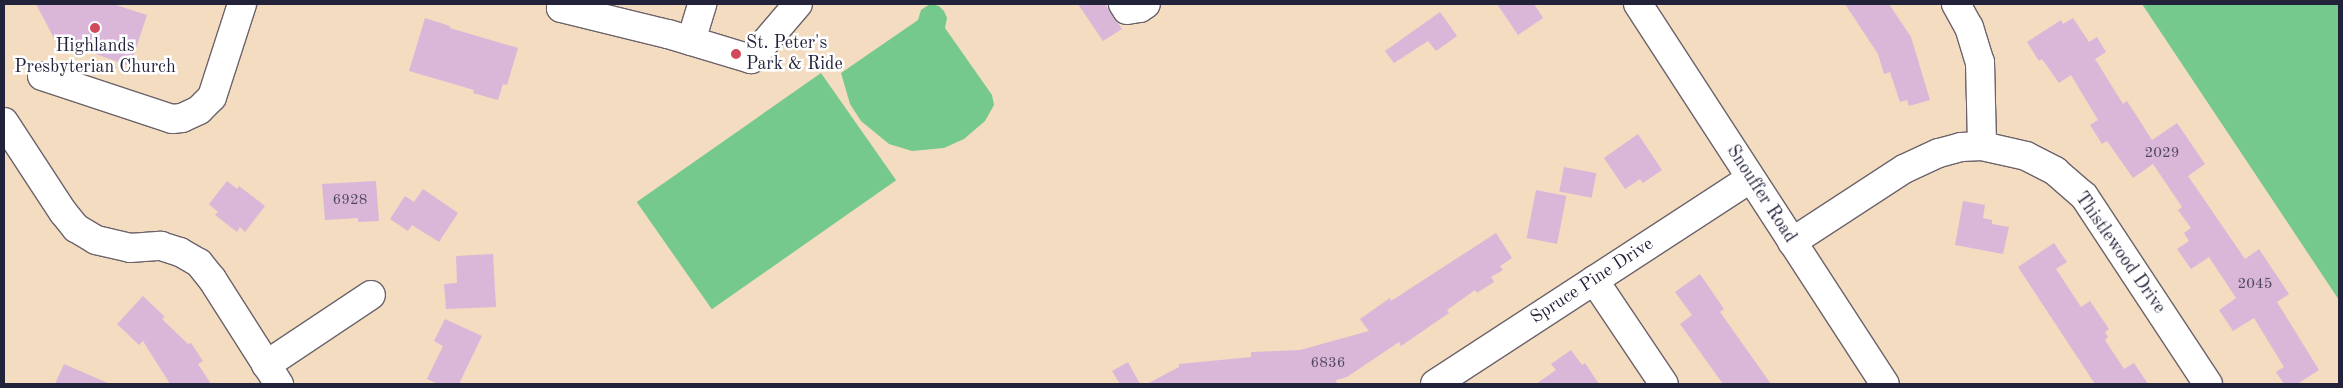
<!DOCTYPE html>
<html>
<head>
<meta charset="utf-8">
<style>
  body { margin:0 }
  #map { position:relative; width:2343px; height:388px; overflow:hidden; background:#f4dcc0; font-family:"Old Standard TT",serif }
  div>[style] { position:absolute }
  [style*='--x'] { left:calc(var(--x)*1px); top:calc(var(--y)*1px); width:calc(var(--w)*1px); rotate:calc(var(--a)*1deg) }
  .green>* { inset:0; background:#76c98c; transform-origin:0 0 }
  .building>* { inset:0; background:#dab6d9; transform-origin:0 0 }
  .roads { filter:drop-shadow(1px 0 #6c636a) drop-shadow(-1px 0 #6c636a) drop-shadow(0 1px #6c636a) drop-shadow(0 -1px #6c636a) }
  .minor>* { height:28px; margin:-14px; padding:0 14px; transform-origin:14px; border-radius:14px; background:#fff }
  .major>* { height:28px; margin:-14px; padding:0 14px; transform-origin:14px; border-radius:14px; background:#fff }
  .dots>* { width:14px; height:14px; translate:-50% -50%; box-sizing:border-box; border:2px solid #fff; border-radius:50% }
  span { translate:-50% -50%; white-space:nowrap; text-align:center; line-height:1.15; -webkit-text-stroke:5px #fff; paint-order:stroke }
  .number-label { font-size:15px; color:#504762 }
  .number-label span { -webkit-text-stroke-width:0 }
  .poi-label { font-size:18px; color:#22223b }
  .left { translate:0 -50%; text-align:left }
  .street-label { font-size:18px; color:#22223b }
  .frame { position:absolute; inset:0; border:5px solid #22223b; pointer-events:none }
</style>
</head>
<body>
<div id="map">
  <div class="green">
    <i style="clip-path:polygon(930px 4px,939px 6px,944px 11px,947px 18px,945px 28px,992px 95px,994px 105px,985px 121px,964px 139px,944px 148px,912px 151px,889px 144px,861px 121px,850px 104px,841px 73px,918px 20px,921px 10px)"></i>
    <i style="clip-path:polygon(2142px 4px,2339px 4px,2339px 300px)"></i>
    <i style="left:821px;top:73px;width:131px;height:225px;rotate:55deg"></i>
  </div>
  <div class="building">
    <i style="clip-path:polygon(36px 4px,113px 4px,147px 15px,130px 66px,55px 40px)"></i>
    <i style="clip-path:polygon(1078px 4px,1105px 4px,1122px 29px,1103px 41px)"></i>
    <i style="clip-path:polygon(1497px 4px,1534px 4px,1543px 18px,1518px 35px)"></i>
    <i style="clip-path:polygon(1845px 4px,1889px 4px,1911px 37px,1930px 100px,1909px 106px,1907px 100px,1900px 102px,1890px 72px,1884px 74px,1878px 54px)"></i>
    <i style="clip-path:polygon(1440px 12px,1457px 36px,1436px 51px,1428px 41px,1394px 63px,1385px 51px)"></i>
    <i style="clip-path:polygon(425px 18px,450px 26px,450px 28px,518px 48px,507px 85px,503px 84px,498px 100px,473px 93px,474px 90px,409px 71px)"></i>
    <i style="clip-path:polygon(2073px 18px,2089px 42px,2097px 37px,2106px 52px,2095px 59px,2123px 104px,2127px 101px,2152px 140px,2177px 123px,2205px 164px,2188px 176px,2245px 259px,2259px 249px,2289px 294px,2277px 302px,2319px 370px,2297px 384px,2284px 384px,2276px 372px,2284px 367px,2254px 318px,2233px 331px,2219px 310px,2236px 298px,2209px 257px,2191px 269px,2177px 249px,2189px 241px,2184px 233px,2191px 228px,2178px 210px,2182px 207px,2153px 164px,2133px 178px,2107px 141px,2102px 144px,2090px 125px,2098px 120px,2071px 75px,2059px 83px,2042px 59px,2039px 61px,2027px 42px,2061px 20px,2063px 24px)"></i>
    <i style="clip-path:polygon(1638px 134px,1662px 170px,1643px 183px,1640px 179px,1625px 189px,1604px 158px)"></i>
    <i style="left:1564px;top:167px;width:33px;height:25px;rotate:11deg"></i>
    <i style="clip-path:polygon(227px 181px,237px 189px,239px 186px,265px 206px,245px 232px,240px 227px,237px 232px,215px 215px,218px 212px,209px 204px)"></i>
    <i style="clip-path:polygon(376px 181px,379px 221px,358px 222px,358px 218px,325px 220px,322px 184px)"></i>
    <i style="clip-path:polygon(423px 189px,458px 213px,439px 242px,412px 225px,408px 231px,390px 219px,405px 196px,414px 202px)"></i>
    <i style="left:1536px;top:190px;width:31px;height:49px;rotate:11deg"></i>
    <i style="clip-path:polygon(1963px 201px,1985px 205px,1983px 218px,1992px 220px,1992px 224px,2009px 227px,2003px 254px,1955px 245px)"></i>
    <i style="clip-path:polygon(1496px 233px,1512px 258px,1500px 266px,1503px 270px,1491px 277px,1494px 282px,1477px 293px,1475px 290px,1447px 310px,1449px 313px,1401px 346px,1399px 342px,1347px 377px,1336px 380px,1337px 384px,1147px 384px,1179px 367px,1179px 364px,1251px 357px,1251px 352px,1300px 350px,1369px 331px,1360px 319px,1390px 298px,1391px 301px)"></i>
    <i style="clip-path:polygon(2054px 243px,2067px 262px,2056px 269px,2081px 307px,2090px 301px,2109px 329px,2105px 332px,2108px 337px,2105px 340px,2124px 369px,2134px 363px,2148px 384px,2095px 384px,2018px 267px)"></i>
    <i style="clip-path:polygon(493px 254px,496px 307px,446px 309px,444px 284px,457px 283px,456px 256px)"></i>
    <i style="clip-path:polygon(1700px 274px,1724px 309px,1720px 312px,1771px 384px,1723px 384px,1680px 324px,1692px 315px,1675px 292px)"></i>
    <i style="clip-path:polygon(143px 296px,165px 317px,162px 319px,188px 344px,191px 343px,203px 361px,198px 364px,211px 384px,170px 384px,143px 341px,139px 345px,117px 324px)"></i>
    <i style="clip-path:polygon(445px 319px,482px 336px,459px 384px,438px 384px,427px 379px,443px 346px,434px 341px)"></i>
    <i style="clip-path:polygon(1571px 350px,1582px 365px,1585px 363px,1599px 384px,1536px 384px,1556px 370px,1551px 364px)"></i>
    <i style="clip-path:polygon(1128px 362px,1140px 384px,1120px 384px,1112px 371px)"></i>
    <i style="clip-path:polygon(64px 364px,110px 384px,55px 384px)"></i>
  </div>
  <div class="roads">
    <div class="minor">
      <i style="--x:562;--y:4;--w:4;--a:104"></i>
      <i style="--x:561;--y:8;--w:110;--a:13.7"></i>
      <i style="--x:668;--y:34;--w:87;--a:16.8"></i>
      <i style="--x:751;--y:59;--w:72;--a:-49.5"></i>
      <i style="--x:1123;--y:4;--w:7;--a:56"></i>
      <i style="--x:1127;--y:10;--w:13;--a:-9"></i>
      <i style="--x:1140;--y:8;--w:7;--a:-34"></i>
      <i style="--x:1956;--y:4;--w:26;--a:61"></i>
      <i style="--x:1969;--y:27;--w:37;--a:73"></i>
      <i style="--x:1980;--y:62;--w:84;--a:88.6"></i>
      <i style="--x:691;--y:41;--w:39;--a:-73"></i>
      <i style="--x:42;--y:76;--w:137;--a:18.3"></i>
      <i style="--x:172;--y:119;--w:10;--a:-6"></i>
      <i style="--x:182;--y:118;--w:19;--a:-25"></i>
      <i style="--x:199;--y:110;--w:18;--a:-45"></i>
      <i style="--x:212;--y:97;--w:98;--a:-72.1"></i>
      <i style="--x:4;--y:122;--w:108;--a:56.8"></i>
      <i style="--x:63;--y:212;--w:21;--a:51"></i>
      <i style="--x:76;--y:228;--w:23;--a:31"></i>
      <i style="--x:96;--y:240;--w:35;--a:13"></i>
      <i style="--x:130;--y:248;--w:31;--a:-4"></i>
      <i style="--x:161;--y:246;--w:20;--a:18"></i>
      <i style="--x:180;--y:252;--w:22;--a:30"></i>
      <i style="--x:199;--y:263;--w:21;--a:51"></i>
      <i style="--x:212;--y:279;--w:125;--a:57.5"></i>
      <i style="--x:1792;--y:242;--w:134;--a:-33.1"></i>
      <i style="--x:1904;--y:169;--w:38;--a:-25"></i>
      <i style="--x:1939;--y:153;--w:23;--a:-15"></i>
      <i style="--x:1961;--y:147;--w:21;--a:-3"></i>
      <i style="--x:1982;--y:146;--w:45;--a:12.8"></i>
      <i style="--x:2026;--y:156;--w:33;--a:27"></i>
      <i style="--x:2055;--y:171;--w:38;--a:41"></i>
      <i style="--x:2084;--y:196;--w:225;--a:56.6"></i>
      <i style="--x:1594;--y:280;--w:125;--a:56.1"></i>
      <i style="--x:266;--y:365;--w:126;--a:-33.7"></i>
      <i style="--x:1435;--y:384;--w:376;--a:-33.1"></i>
    </div>
    <div class="major">
      <i style="--x:1638;--y:4;--w:453;--a:57"></i>
    </div>
  </div>
  <div class="dots">
    <i style="left:95px;top:28px;background:#d1495b"></i>
    <i style="left:736px;top:54px;background:#d1495b"></i>
  </div>
  <div class="number-label">
    <span style="left:2162px;top:154px">2029</span>
    <span style="left:350px;top:201px">6928</span>
    <span style="left:2255px;top:285px">2045</span>
    <span style="left:1328px;top:364px">6836</span>
  </div>
  <div class="poi-label">
    <span class="left" style="left:746px;top:54px">St. Peter's<br>Park &amp; Ride</span>
    <span style="left:95px;top:57px">Highlands<br>Presbyterian Church</span>
  </div>
  <div class="street-label">
    <span style="left:1761px;top:194px;rotate:57deg">Snouffer Road</span>
    <span style="left:2120px;top:253px;rotate:55deg">Thistlewood Drive</span>
    <span style="left:1592px;top:281px;rotate:-33deg">Spruce Pine Drive</span>
  </div>
  <div class="frame"></div>
</div>
</body>
</html>
